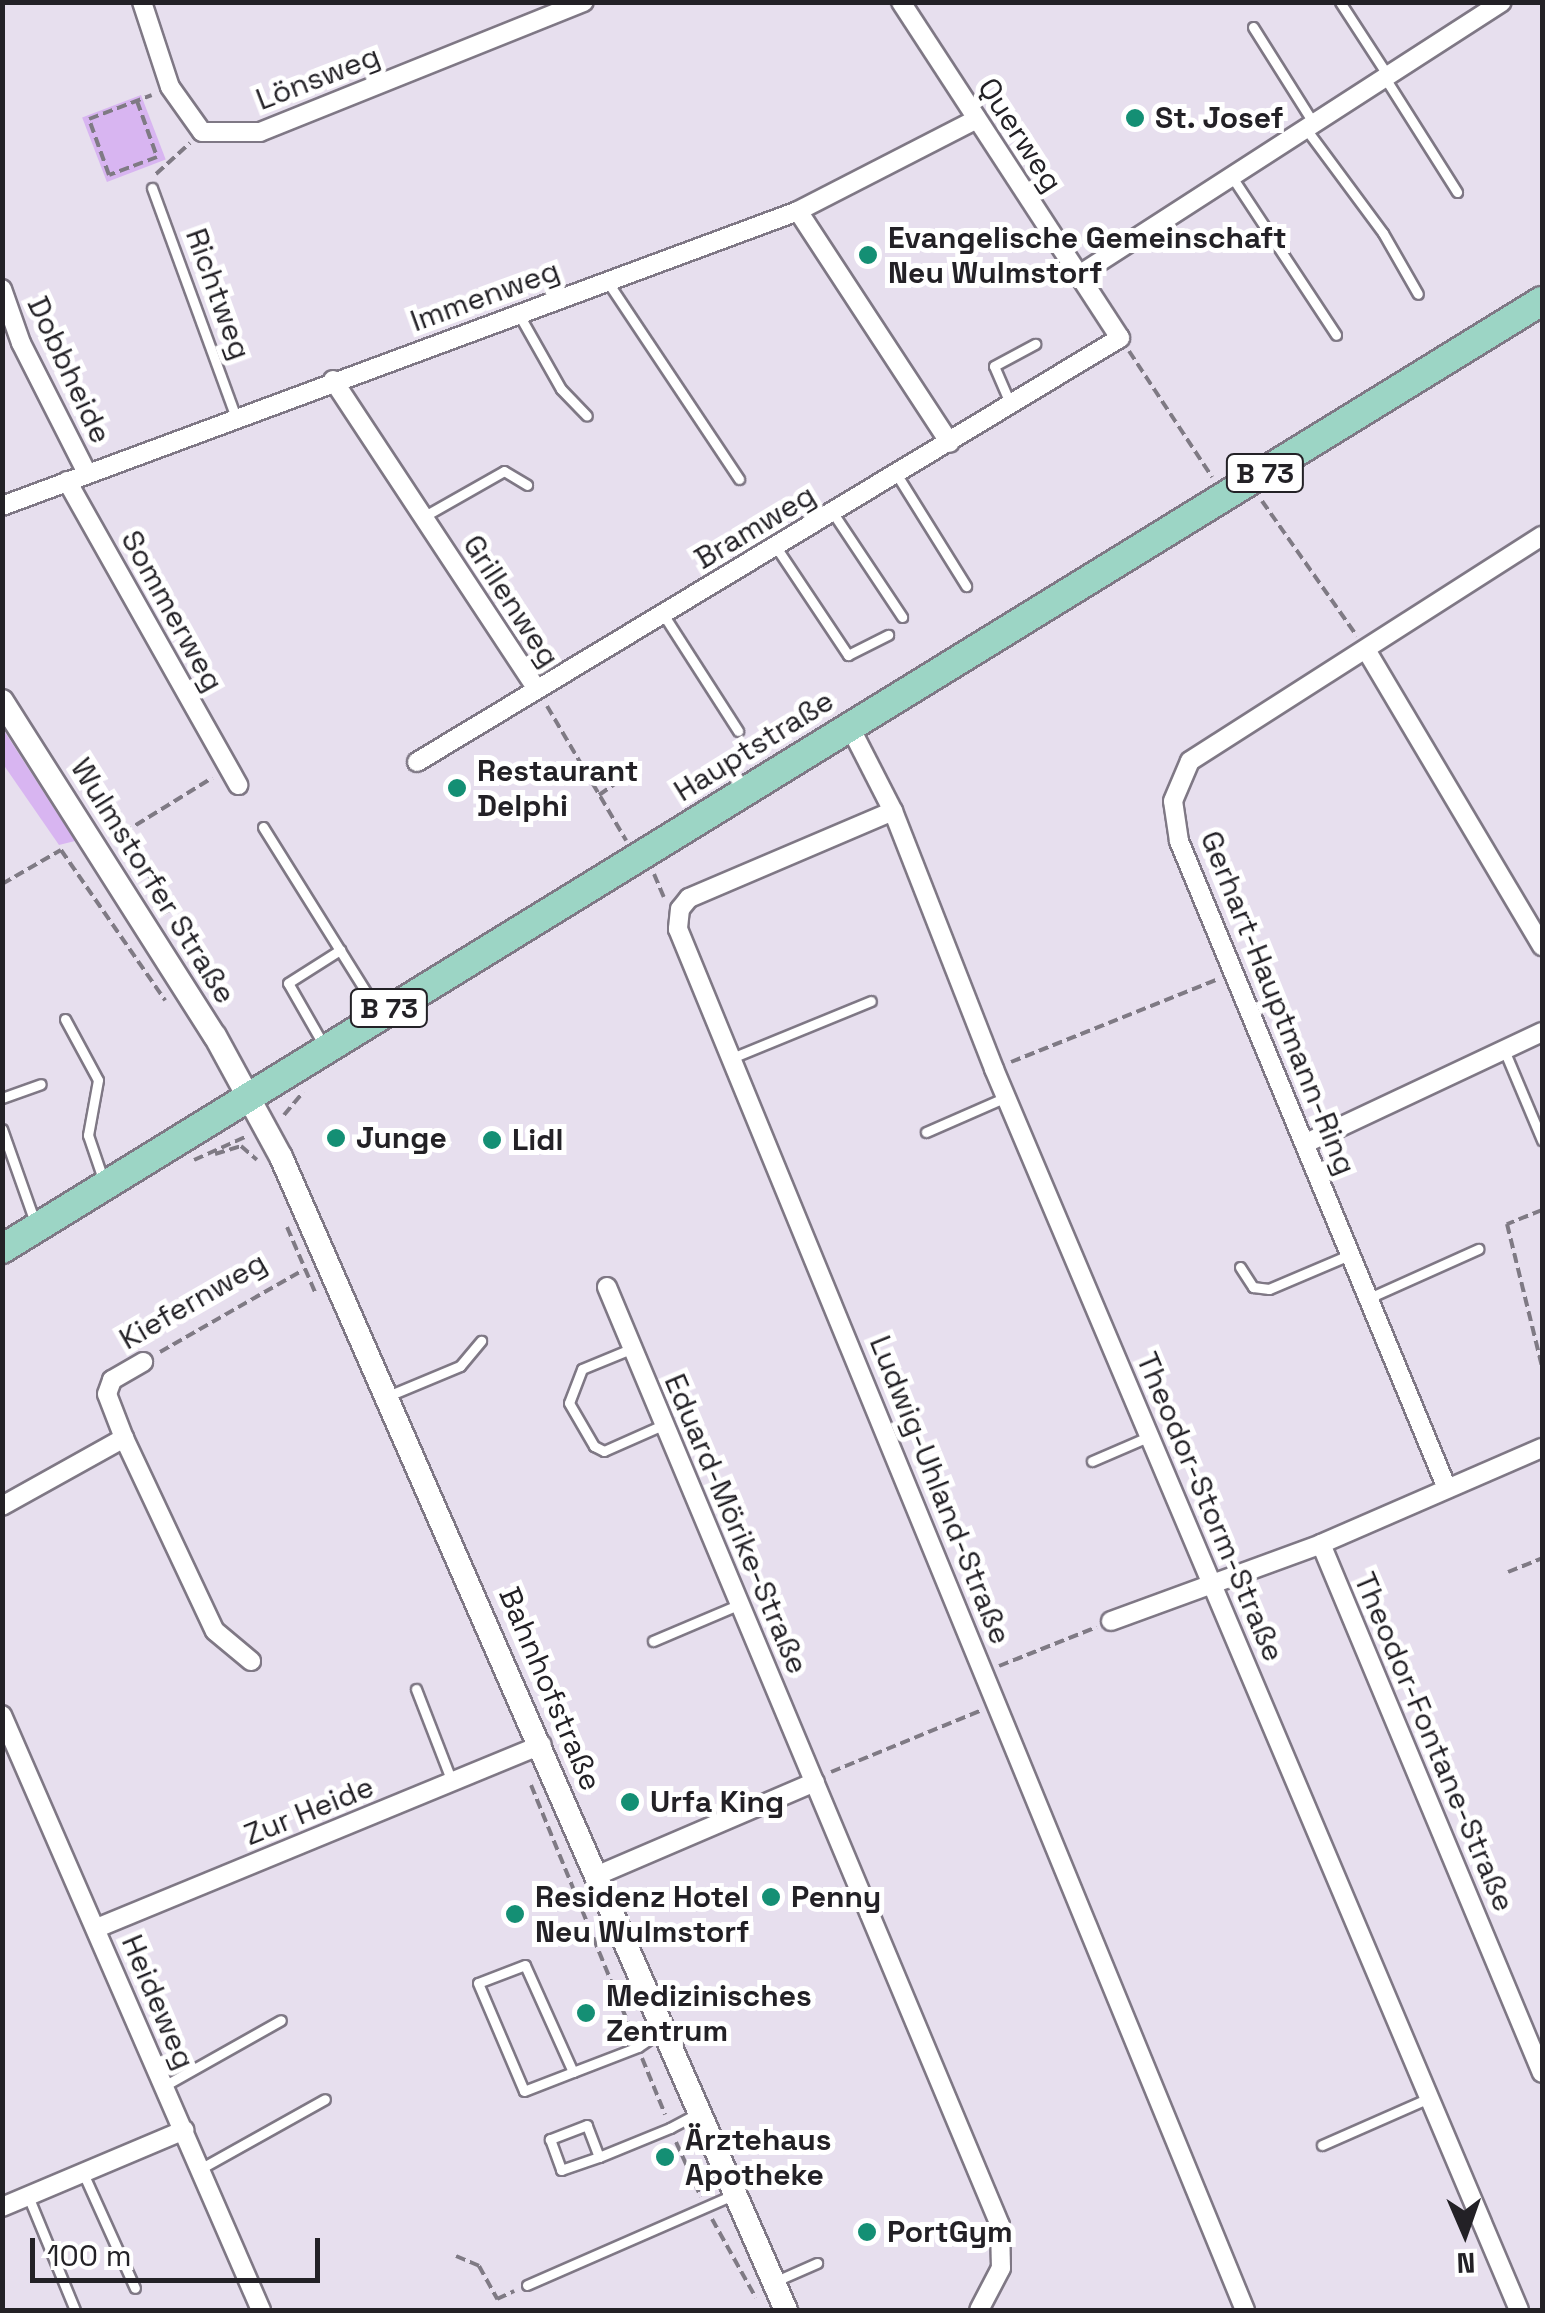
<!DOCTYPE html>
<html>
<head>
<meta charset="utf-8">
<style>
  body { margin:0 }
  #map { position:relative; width:1545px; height:2313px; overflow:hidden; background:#e7dfee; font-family:"Space Grotesk",sans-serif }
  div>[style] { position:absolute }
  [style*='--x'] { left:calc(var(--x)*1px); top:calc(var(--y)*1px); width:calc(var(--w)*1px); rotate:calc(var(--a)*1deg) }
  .green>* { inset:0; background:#d8b5f1; transform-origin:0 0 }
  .path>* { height:4px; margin-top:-2px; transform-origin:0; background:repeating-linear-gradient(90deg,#7f7a84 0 10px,transparent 0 15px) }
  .roads { filter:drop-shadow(2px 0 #7f7885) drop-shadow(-2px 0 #7f7885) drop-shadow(0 2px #7f7885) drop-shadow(0 -2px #7f7885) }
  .lane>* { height:9px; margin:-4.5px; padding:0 4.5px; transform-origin:4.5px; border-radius:4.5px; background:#fff }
  .street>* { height:18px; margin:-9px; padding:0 9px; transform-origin:9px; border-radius:9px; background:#fff }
  .secondary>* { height:22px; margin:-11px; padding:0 11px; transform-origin:11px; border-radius:11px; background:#fff }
  .primary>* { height:28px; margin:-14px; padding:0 14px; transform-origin:14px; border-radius:14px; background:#9cd5c5 }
  .dots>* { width:28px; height:28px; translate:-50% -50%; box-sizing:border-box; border:5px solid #fff; border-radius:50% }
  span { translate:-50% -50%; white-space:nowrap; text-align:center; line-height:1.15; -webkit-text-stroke:10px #fff; paint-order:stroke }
  .shield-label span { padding:2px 8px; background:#fff; border:2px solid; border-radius:8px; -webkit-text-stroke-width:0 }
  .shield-label { font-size:28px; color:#232126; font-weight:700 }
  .street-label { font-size:30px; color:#232126 }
  .poi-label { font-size:30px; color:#232126; font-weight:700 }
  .left { translate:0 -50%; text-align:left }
  .frame { position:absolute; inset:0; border:5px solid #232126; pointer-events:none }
  .north { position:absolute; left:1415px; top:2183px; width:100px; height:100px; -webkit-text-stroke:8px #fff; paint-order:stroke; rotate:178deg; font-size:28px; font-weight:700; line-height:40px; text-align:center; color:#232126 }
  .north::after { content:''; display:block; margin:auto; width:35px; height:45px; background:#232126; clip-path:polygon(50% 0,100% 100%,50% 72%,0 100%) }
  .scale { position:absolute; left:30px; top:2238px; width:290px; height:45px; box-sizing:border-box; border:5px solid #232126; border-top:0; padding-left:12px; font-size:30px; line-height:35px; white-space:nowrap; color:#232126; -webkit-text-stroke:8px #fff; paint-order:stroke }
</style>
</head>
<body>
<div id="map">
  <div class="green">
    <i style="left:141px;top:95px;width:69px;height:63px;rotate:69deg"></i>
    <i style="clip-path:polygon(2px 729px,3px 729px,75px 841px,59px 845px,3px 764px)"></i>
  </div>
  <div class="path">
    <i style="--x:137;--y:101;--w:59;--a:70.3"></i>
    <i style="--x:157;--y:157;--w:51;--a:159.4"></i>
    <i style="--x:109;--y:175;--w:59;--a:-109.7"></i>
    <i style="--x:89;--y:119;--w:67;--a:-20.9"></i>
    <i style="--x:156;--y:174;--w:46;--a:-42.4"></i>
    <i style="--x:1129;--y:351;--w:151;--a:56.6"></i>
    <i style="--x:1262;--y:501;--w:165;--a:54.9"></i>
    <i style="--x:547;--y:706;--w:156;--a:59.5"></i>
    <i style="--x:599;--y:795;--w:32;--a:-35"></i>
    <i style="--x:625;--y:777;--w:9;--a:-103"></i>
    <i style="--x:654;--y:874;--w:25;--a:67"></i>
    <i style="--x:2;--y:884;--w:68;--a:-30"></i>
    <i style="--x:61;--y:850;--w:183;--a:55.3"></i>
    <i style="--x:160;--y:915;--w:11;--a:-27"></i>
    <i style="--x:170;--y:910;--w:90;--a:-121.4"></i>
    <i style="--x:123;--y:833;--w:105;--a:-31.7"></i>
    <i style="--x:1011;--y:1062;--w:221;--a:-21.8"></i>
    <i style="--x:284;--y:1115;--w:30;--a:-50"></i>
    <i style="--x:215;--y:1154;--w:27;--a:-17"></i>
    <i style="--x:241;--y:1146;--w:21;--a:41"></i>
    <i style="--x:194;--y:1160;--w:56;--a:-24.3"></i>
    <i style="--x:1542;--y:1210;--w:38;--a:158"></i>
    <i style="--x:1507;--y:1224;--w:147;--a:76.2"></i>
    <i style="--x:287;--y:1227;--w:71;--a:66.7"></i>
    <i style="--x:160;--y:1352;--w:165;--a:-29.8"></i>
    <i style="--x:1508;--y:1572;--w:37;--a:-22"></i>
    <i style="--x:999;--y:1666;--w:105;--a:-21.7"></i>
    <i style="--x:831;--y:1772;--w:161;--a:-22.3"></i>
    <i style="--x:531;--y:1785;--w:270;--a:67.8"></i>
    <i style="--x:642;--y:2058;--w:61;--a:67.7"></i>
    <i style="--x:676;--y:2142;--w:60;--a:65.6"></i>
    <i style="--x:712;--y:2219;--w:90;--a:60.9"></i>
    <i style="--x:456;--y:2256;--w:25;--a:23"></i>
    <i style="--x:479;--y:2266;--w:38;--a:61"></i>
    <i style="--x:497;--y:2299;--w:19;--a:-25"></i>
  </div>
  <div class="roads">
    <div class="lane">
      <i style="--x:1340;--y:2;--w:88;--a:57"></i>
      <i style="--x:1253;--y:27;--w:115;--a:57.8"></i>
      <i style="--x:1385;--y:78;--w:135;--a:57.7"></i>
      <i style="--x:1306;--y:129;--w:129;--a:53.5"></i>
      <i style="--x:1383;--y:233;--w:70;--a:60.2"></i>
      <i style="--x:1232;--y:177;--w:189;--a:56.6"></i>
      <i style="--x:152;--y:188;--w:244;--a:69.9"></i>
      <i style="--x:607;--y:281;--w:238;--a:56.3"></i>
      <i style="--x:518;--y:313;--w:87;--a:60.5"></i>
      <i style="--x:561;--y:389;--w:37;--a:46"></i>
      <i style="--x:1010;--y:403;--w:40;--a:-113.4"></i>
      <i style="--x:994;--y:366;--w:47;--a:-28.2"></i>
      <i style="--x:897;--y:475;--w:131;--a:58.1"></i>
      <i style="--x:833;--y:513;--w:125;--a:56.4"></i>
      <i style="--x:423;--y:517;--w:93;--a:-29.6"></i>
      <i style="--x:504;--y:471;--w:27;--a:31"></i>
      <i style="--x:776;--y:547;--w:130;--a:56.3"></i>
      <i style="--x:848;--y:655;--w:45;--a:-26.6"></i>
      <i style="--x:663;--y:614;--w:139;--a:57.3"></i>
      <i style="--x:263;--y:827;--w:217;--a:58"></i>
      <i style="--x:65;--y:1019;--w:69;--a:61.6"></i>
      <i style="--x:98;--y:1080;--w:56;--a:100.3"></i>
      <i style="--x:88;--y:1135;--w:50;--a:71.2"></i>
      <i style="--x:323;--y:1044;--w:70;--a:-119.8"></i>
      <i style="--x:288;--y:983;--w:62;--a:-32.4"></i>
      <i style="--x:1504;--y:1050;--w:98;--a:67.1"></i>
      <i style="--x:732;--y:1058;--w:150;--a:-22.3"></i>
      <i style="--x:2;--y:1098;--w:41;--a:-19.7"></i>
      <i style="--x:2;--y:1129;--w:102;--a:70.5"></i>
      <i style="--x:926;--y:1132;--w:87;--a:-23.6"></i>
      <i style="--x:1240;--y:1267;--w:24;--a:57"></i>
      <i style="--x:1253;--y:1287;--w:16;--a:7"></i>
      <i style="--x:1269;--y:1289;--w:87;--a:-23"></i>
      <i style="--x:1369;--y:1298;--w:120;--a:-24.2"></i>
      <i style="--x:633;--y:1348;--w:55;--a:157.6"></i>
      <i style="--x:582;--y:1369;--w:36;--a:111"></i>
      <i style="--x:569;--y:1403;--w:50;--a:59.8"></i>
      <i style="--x:594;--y:1446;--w:11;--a:27"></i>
      <i style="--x:604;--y:1451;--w:67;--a:-23.9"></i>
      <i style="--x:388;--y:1396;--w:78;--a:-22.6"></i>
      <i style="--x:460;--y:1366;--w:33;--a:-50"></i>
      <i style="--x:1092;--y:1461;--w:63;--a:-23.3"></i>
      <i style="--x:653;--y:1641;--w:95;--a:-23"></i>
      <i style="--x:416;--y:1689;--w:100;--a:68.8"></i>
      <i style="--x:573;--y:2072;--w:117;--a:-114.2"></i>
      <i style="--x:525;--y:1965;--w:50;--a:159"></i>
      <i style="--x:478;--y:1983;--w:117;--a:66.9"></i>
      <i style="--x:524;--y:2091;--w:53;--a:-21.2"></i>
      <i style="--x:573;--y:2072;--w:70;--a:-21"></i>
      <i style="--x:638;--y:2047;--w:29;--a:-34"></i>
      <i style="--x:164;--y:2086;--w:134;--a:-29.4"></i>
      <i style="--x:1322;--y:2145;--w:117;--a:-23.7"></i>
      <i style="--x:599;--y:2157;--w:34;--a:-111"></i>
      <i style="--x:587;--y:2125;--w:40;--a:159"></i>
      <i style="--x:550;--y:2139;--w:33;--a:70"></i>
      <i style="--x:561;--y:2170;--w:40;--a:-18.9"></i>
      <i style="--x:599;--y:2157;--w:77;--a:-22.2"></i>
      <i style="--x:670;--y:2128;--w:32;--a:-28"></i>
      <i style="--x:200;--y:2169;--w:143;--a:-29.2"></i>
      <i style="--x:83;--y:2173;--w:126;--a:65.7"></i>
      <i style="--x:28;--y:2196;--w:123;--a:67.6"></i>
      <i style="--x:776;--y:2281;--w:45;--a:-23.7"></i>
      <i style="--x:527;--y:2285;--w:225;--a:-23.6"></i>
    </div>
    <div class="street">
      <i style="--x:142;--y:2;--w:89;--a:71.8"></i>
      <i style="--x:170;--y:87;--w:55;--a:54.6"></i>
      <i style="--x:202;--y:132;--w:58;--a:0"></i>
      <i style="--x:260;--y:132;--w:349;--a:-21.9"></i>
      <i style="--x:798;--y:211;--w:277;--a:56.8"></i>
      <i style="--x:1079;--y:275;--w:503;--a:-32.84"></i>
      <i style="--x:2;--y:289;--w:57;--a:70.6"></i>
      <i style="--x:21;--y:343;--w:146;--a:63.1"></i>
      <i style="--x:333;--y:380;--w:370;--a:56.6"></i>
      <i style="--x:67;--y:481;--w:349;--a:60.6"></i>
      <i style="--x:2;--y:506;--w:849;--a:-20.33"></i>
      <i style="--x:798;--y:211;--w:201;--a:-27.2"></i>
      <i style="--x:1368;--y:653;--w:341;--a:59.3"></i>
      <i style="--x:849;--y:725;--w:97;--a:62.9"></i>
      <i style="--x:893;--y:811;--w:277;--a:68.6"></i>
      <i style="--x:994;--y:1069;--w:1347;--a:67.07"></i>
      <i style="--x:417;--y:762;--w:821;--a:-31.1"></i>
      <i style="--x:1120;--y:338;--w:401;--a:-123.1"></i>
      <i style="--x:893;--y:811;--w:222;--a:156.9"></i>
      <i style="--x:689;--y:898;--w:14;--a:129"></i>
      <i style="--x:680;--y:909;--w:20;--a:96"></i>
      <i style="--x:678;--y:929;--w:1493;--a:67.68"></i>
      <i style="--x:1306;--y:1143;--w:261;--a:-25.2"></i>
      <i style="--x:607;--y:1287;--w:1017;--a:67.27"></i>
      <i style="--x:1000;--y:2225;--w:43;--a:88.7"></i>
      <i style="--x:1001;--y:2268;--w:47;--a:117.6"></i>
      <i style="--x:124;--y:1438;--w:47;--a:-111.1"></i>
      <i style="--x:107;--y:1394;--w:15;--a:-70"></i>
      <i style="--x:112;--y:1380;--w:36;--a:-30"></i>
      <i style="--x:1446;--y:1486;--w:698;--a:-112.49"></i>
      <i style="--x:1179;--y:841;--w:40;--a:-98.5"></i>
      <i style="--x:1173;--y:801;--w:43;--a:-67"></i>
      <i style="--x:1190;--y:761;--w:418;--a:-32.6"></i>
      <i style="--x:2;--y:1506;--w:140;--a:-29.1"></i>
      <i style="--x:124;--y:1438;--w:213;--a:64.8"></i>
      <i style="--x:215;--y:1631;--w:47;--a:39.8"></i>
      <i style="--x:1321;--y:1544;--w:573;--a:67.33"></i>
      <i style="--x:1111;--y:1621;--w:224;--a:-20.1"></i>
      <i style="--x:1321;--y:1544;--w:241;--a:-23.5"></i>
      <i style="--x:2;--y:1715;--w:649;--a:66.48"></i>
      <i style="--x:598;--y:1875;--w:236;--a:-23.2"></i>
      <i style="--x:97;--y:1928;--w:481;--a:-22.4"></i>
      <i style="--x:2;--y:2207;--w:198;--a:-22.9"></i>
    </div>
    <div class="secondary">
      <i style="--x:2;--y:701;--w:397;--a:57.6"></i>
      <i style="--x:215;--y:1036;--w:138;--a:61.4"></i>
      <i style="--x:281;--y:1157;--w:1259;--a:66.35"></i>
    </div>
    <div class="primary">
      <i style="--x:2;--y:1249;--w:1808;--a:-31.62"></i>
    </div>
  </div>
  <div class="dots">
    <i style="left:1135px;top:118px;background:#148f74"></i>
    <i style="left:868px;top:255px;background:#148f74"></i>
    <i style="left:457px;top:788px;background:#148f74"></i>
    <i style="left:336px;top:1138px;background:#148f74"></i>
    <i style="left:492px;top:1140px;background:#148f74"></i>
    <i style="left:630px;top:1802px;background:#148f74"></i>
    <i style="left:771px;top:1897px;background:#148f74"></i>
    <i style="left:515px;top:1914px;background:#148f74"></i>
    <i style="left:586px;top:2013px;background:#148f74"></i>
    <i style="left:665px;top:2157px;background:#148f74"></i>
    <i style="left:867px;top:2232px;background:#148f74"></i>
  </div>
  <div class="shield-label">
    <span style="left:1265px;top:473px">B 73</span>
    <span style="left:389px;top:1008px">B 73</span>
  </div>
  <div class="street-label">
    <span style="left:318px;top:78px;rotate:-21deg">Lönsweg</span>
    <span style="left:1020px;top:135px;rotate:57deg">Querweg</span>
    <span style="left:218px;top:294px;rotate:70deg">Richtweg</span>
    <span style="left:485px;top:296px;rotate:-20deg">Immenweg</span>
    <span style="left:69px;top:370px;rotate:65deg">Dobbheide</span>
    <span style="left:755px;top:527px;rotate:-31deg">Bramweg</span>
    <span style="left:511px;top:601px;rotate:57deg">Grillenweg</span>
    <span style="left:172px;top:611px;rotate:61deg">Sommerweg</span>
    <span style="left:754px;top:746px;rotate:-32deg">Hauptstraße</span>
    <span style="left:153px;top:881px;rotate:58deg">Wulmstorfer Straße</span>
    <span style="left:1278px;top:1003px;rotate:68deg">Gerhart-Hauptmann-Ring</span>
    <span style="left:193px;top:1301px;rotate:-30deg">Kiefernweg</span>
    <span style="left:940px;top:1490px;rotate:68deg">Ludwig-Uhland-Straße</span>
    <span style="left:1210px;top:1507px;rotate:67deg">Theodor-Storm-Straße</span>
    <span style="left:736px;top:1524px;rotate:67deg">Eduard-Mörike-Straße</span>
    <span style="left:550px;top:1689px;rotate:67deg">Bahnhofstraße</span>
    <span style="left:1434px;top:1742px;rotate:67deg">Theodor-Fontane-Straße</span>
    <span style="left:309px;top:1811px;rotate:-22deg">Zur Heide</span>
    <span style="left:158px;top:2002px;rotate:67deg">Heideweg</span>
  </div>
  <div class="poi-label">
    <span class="left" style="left:1155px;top:118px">St. Josef</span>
    <span class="left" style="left:888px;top:255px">Evangelische Gemeinschaft<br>Neu Wulmstorf</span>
    <span class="left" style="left:477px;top:788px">Restaurant<br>Delphi</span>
    <span class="left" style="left:356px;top:1138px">Junge</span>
    <span class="left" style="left:512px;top:1140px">Lidl</span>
    <span class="left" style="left:650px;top:1802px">Urfa King</span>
    <span class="left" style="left:535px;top:1914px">Residenz Hotel<br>Neu Wulmstorf</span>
    <span class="left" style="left:791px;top:1897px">Penny</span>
    <span class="left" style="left:606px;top:2013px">Medizinisches<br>Zentrum</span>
    <span class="left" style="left:685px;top:2157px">Ärztehaus<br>Apotheke</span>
    <span class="left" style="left:887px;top:2232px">PortGym</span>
  </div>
  <div class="frame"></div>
  <div class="north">N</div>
  <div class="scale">100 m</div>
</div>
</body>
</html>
